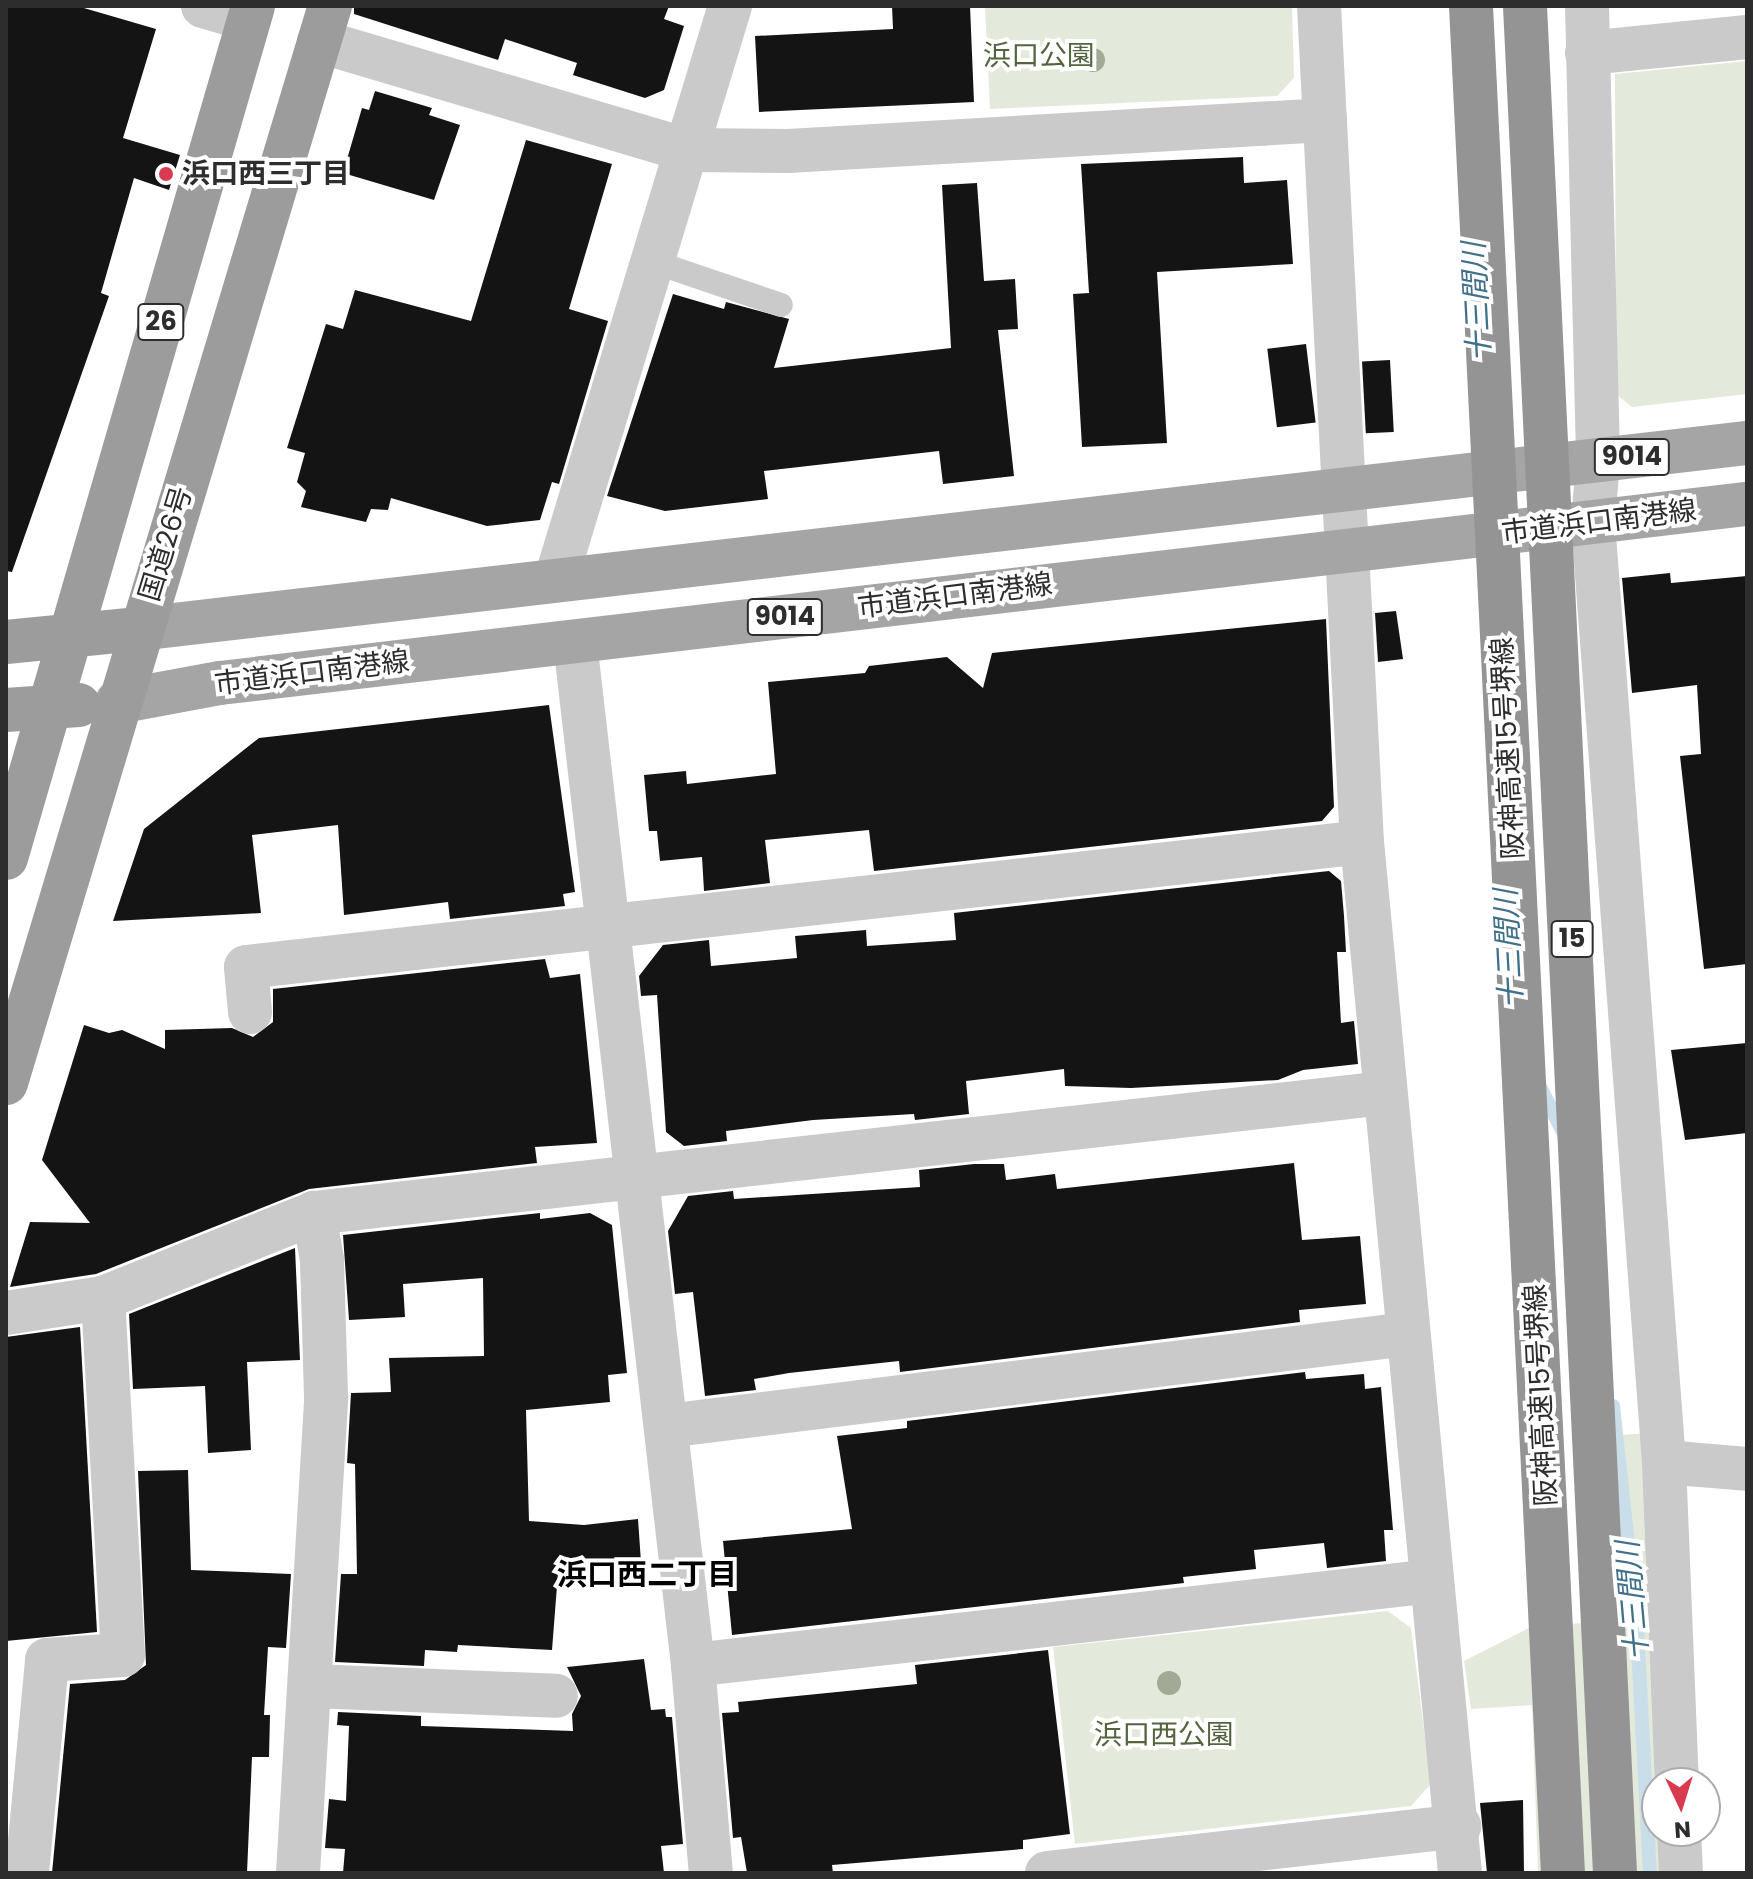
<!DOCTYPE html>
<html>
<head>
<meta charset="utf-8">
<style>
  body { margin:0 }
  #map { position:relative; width:1753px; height:1879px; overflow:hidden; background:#fff; font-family:Poppins,"Noto Sans JP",sans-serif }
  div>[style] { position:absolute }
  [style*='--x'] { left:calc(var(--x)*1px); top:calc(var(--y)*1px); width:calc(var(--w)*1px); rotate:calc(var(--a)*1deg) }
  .green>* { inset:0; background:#e4eadb }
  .stream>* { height:14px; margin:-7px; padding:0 7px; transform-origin:7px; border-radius:7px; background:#c9dee8 }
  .building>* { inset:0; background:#141414; transform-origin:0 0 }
  .service>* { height:24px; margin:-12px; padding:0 12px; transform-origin:12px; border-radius:12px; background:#cacaca }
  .minor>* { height:44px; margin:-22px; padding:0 22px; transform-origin:22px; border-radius:22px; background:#cacaca }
  .primary>* { height:44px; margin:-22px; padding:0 22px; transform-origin:22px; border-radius:22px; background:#a5a5a5 }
  .trunk>* { height:44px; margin:-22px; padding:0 22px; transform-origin:22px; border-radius:22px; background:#9c9c9c }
  .motorway-bridge>* { height:44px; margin:-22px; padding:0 22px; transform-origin:22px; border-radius:22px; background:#949494 }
  .trees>* { width:24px; height:24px; margin:-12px; border-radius:50%; background:#a0aa95 }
  .dots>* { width:22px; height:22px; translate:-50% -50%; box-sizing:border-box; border:4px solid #fff; border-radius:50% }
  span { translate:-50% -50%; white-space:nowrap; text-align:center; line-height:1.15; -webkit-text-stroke:8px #fff; paint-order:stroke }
  .shield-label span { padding:2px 6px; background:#fff; border:2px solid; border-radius:6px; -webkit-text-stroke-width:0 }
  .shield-label { font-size:26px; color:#2d2d2d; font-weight:700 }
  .park-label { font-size:28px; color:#52653e }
  .poi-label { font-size:28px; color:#2d2d2d; font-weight:700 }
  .left { translate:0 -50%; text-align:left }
  .street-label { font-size:28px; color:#2d2d2d }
  .water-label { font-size:30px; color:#417189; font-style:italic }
  .neighbourhood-label { font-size:30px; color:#000; font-weight:700 }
  .frame { position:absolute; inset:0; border:8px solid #2d2d2d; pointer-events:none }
  .north { position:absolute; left:1641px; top:1767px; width:80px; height:80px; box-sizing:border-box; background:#fff; border:2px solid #ababab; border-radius:50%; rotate:176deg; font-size:22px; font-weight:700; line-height:32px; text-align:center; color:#2d2d2d }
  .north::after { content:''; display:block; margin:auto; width:28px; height:36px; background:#d83b50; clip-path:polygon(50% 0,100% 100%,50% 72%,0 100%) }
</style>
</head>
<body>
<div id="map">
  <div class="green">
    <i style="clip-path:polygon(985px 6px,1292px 6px,1294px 78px,1277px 96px,990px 109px)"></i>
    <i style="clip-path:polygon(1747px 61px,1747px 394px,1632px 407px,1616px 394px,1615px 74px)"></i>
    <i style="clip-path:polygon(1649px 1433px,1657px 1831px,1668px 1831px,1670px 1873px,1538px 1873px,1532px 1705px,1471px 1709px,1464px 1661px,1531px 1627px,1596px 1622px,1591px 1437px)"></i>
    <i style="clip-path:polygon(1388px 1611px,1411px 1628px,1431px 1784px,1411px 1806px,1075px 1844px,1053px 1647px)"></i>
  </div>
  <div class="stream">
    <i style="--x:1538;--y:1083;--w:59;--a:63"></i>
    <i style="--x:1613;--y:1406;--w:222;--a:83.8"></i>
    <i style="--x:1637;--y:1627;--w:246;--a:87"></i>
  </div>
  <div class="building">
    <i style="clip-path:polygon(6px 6px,77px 6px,156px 29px,123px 138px,180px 155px,169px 190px,134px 178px,101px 293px,109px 296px,12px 572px,6px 571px)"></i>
    <i style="clip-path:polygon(354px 6px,669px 6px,664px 19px,684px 26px,664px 90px,645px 98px,573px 75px,577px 63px,505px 39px,498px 60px,354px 14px)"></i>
    <i style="clip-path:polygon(892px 6px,970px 6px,974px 102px,759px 112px,755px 36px,893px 29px)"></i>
    <i style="clip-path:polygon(375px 91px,432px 108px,429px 115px,460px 125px,434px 200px,343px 173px,362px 108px,369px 110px)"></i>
    <i style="clip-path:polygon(526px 140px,612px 164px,569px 309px,608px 321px,559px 484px,552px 482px,540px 520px,487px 526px,391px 498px,388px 510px,371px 509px,366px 522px,301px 507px,306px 491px,297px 482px,305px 453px,287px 448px,326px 324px,343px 329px,355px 290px,471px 321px)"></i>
    <i style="clip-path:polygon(1243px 157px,1244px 183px,1287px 180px,1293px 264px,1157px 272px,1167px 443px,1082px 447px,1073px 294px,1089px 293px,1081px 164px)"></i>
    <i style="clip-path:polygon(977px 183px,984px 281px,1015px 279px,1018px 329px,998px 330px,1014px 476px,943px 484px,939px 451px,764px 471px,768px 499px,665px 511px,607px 496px,673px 294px,724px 309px,726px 302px,789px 319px,774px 368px,951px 348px,942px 185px)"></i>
    <i style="left:1306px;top:344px;width:79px;height:39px;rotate:83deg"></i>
    <i style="left:1390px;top:360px;width:72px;height:28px;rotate:87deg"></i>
    <i style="clip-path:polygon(1670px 573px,1671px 583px,1747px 576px,1747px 964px,1704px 969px,1680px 756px,1701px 754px,1697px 685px,1632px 693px,1622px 578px)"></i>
    <i style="clip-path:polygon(1396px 611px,1403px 659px,1378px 662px,1375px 613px)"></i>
    <i style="clip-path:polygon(1326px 619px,1334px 807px,1322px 821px,874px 871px,869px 830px,765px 840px,770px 883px,704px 891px,702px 857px,660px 861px,657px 831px,649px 831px,644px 775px,686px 771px,687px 784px,776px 774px,768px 682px,865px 673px,869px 666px,947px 657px,983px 688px,992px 653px)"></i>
    <i style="clip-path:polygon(549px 705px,575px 892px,563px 894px,565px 906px,450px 919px,448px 902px,344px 915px,338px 825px,252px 835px,261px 913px,113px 921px,144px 829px,259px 738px)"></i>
    <i style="clip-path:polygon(1329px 871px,1341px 881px,1344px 916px,1346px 952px,1337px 952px,1341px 1023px,1354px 1021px,1358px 1064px,1303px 1070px,1278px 1080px,1131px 1088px,1065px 1086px,1064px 1069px,966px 1081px,969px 1114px,915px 1120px,914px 1114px,813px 1120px,726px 1131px,727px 1141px,684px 1146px,666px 1132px,657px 995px,641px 996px,639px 976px,663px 945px,709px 940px,711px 966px,797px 958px,795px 936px,866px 930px,867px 946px,956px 940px,954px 913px)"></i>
    <i style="clip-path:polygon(545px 959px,550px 978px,580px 974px,597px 1143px,535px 1147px,537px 1163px,309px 1189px,96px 1274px,10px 1287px,30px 1222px,90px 1223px,42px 1160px,84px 1025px,109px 1033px,122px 1030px,165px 1049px,165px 1030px,232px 1028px,253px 1037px,273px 1022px,273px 989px)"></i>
    <i style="clip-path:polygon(1747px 1043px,1747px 1133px,1685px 1140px,1671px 1050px)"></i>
    <i style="clip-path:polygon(1294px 1163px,1302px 1240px,1360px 1236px,1366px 1304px,1299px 1310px,1300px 1322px,900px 1372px,899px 1361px,789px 1373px,754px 1379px,756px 1390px,705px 1396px,693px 1292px,675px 1294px,668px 1231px,688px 1196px,733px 1191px,734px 1199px,920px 1187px,919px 1170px,974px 1164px,1004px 1164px,1006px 1180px,1055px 1174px,1057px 1189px)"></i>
    <i style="clip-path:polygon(540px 1213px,540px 1219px,590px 1213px,612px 1225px,627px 1373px,608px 1375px,610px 1402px,526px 1410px,529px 1521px,584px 1525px,638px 1519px,641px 1562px,558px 1573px,552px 1650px,458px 1645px,457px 1652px,425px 1650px,424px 1666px,335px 1662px,341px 1574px,357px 1574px,355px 1464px,347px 1463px,351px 1393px,391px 1392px,389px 1358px,484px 1356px,483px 1278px,403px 1284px,405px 1317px,349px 1320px,343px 1235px)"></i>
    <i style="clip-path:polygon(295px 1248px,300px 1360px,247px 1362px,251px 1450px,208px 1453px,205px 1386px,133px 1389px,129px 1314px)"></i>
    <i style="clip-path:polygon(80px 1327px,97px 1632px,6px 1641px,6px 1337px)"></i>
    <i style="clip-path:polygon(1305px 1372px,1306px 1379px,1364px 1374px,1365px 1389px,1381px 1387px,1393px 1530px,1384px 1530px,1386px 1561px,1327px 1568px,1324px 1543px,1254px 1550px,1256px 1569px,1183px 1577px,1184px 1583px,732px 1635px,723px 1541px,852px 1529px,837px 1436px,907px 1428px,907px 1421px)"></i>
    <i style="clip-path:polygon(188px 1470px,191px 1570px,291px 1574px,286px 1648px,268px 1647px,264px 1715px,270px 1715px,269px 1757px,252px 1757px,247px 1873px,52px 1873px,70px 1684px,125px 1680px,146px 1665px,138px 1471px)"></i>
    <i style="clip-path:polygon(1048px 1650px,1070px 1834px,1023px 1840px,1023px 1849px,832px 1865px,833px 1873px,747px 1873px,741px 1837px,733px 1838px,722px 1713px,739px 1712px,738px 1702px,917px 1684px,915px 1665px)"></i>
    <i style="clip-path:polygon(644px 1659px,651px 1710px,665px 1709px,666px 1717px,672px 1717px,683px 1844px,661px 1846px,664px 1873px,343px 1873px,345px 1849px,325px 1848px,329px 1799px,346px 1801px,349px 1726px,337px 1725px,338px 1712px,421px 1716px,421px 1726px,573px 1731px,572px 1714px,581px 1696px,567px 1667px)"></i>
    <i style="clip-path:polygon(1523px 1800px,1524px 1873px,1487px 1873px,1480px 1803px)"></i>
  </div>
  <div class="service">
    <i style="--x:651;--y:261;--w:137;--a:18.7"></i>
  </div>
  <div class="minor">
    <i style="--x:203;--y:6;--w:47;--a:16.1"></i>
    <i style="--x:1319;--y:6;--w:837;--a:87.06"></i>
    <i style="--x:1362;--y:842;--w:1036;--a:84.57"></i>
    <i style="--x:1587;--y:6;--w:456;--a:88.6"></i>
    <i style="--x:1598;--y:462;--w:60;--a:94.8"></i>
    <i style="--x:1593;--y:522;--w:943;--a:85.68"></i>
    <i style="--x:1664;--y:1462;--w:321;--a:87.7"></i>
    <i style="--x:319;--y:41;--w:385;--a:16.5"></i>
    <i style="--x:688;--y:150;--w:100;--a:0.6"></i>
    <i style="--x:788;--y:151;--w:538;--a:-3.3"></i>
    <i style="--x:1587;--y:53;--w:161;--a:-5.7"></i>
    <i style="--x:556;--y:579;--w:599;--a:-73.11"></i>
    <i style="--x:575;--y:642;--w:1030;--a:83.42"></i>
    <i style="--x:693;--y:1665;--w:209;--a:85.1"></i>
    <i style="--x:250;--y:1012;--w:45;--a:-95.1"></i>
    <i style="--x:246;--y:967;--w:1123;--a:-6.39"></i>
    <i style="--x:6;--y:1313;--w:98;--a:-8.8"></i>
    <i style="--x:103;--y:1298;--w:227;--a:-21.9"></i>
    <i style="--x:314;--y:1213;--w:1076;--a:-6.4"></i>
    <i style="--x:667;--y:1426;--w:747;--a:-7.08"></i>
    <i style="--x:1664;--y:1462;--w:83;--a:4.8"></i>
    <i style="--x:693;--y:1665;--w:743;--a:-6.49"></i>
    <i style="--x:312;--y:1686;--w:244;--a:2.3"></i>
    <i style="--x:1679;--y:1831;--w:42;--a:87.3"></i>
    <i style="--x:27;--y:1873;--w:214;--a:-84.6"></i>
    <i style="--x:47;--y:1660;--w:76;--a:-3.8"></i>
    <i style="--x:123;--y:1655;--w:358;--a:-93.2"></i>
    <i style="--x:298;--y:1873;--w:478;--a:-86.6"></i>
    <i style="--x:326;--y:1396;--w:136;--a:-91.7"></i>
    <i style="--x:322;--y:1260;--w:48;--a:-99.7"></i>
    <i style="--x:1047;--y:1873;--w:415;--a:-6.5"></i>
  </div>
  <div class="primary">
    <i style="--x:139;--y:629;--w:1619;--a:-6.6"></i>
    <i style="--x:117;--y:702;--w:105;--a:-10.5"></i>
    <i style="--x:220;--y:683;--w:1537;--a:-6.69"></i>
  </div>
  <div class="trunk">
    <i style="--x:6;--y:642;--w:134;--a:-5.6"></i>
    <i style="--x:6;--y:710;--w:73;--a:-3.9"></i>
    <i style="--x:6;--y:858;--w:887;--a:-73.83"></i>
    <i style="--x:6;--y:1083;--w:1125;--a:-73.26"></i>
  </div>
  <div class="motorway-bridge">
    <i style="--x:1471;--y:6;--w:1869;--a:87.18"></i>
    <i style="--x:1525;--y:6;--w:1869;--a:87.24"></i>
  </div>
  <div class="trees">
    <i style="left:1093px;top:60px"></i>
    <i style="left:1169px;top:1683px"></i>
  </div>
  <div class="dots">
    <i style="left:166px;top:174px;background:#d83b50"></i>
  </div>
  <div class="shield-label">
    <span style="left:161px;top:322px">26</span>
    <span style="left:1632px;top:457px">9014</span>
    <span style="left:785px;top:617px">9014</span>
    <span style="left:1572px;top:939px">15</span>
  </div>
  <div class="park-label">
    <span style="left:1039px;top:56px">浜口公園</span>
    <span style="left:1164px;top:1735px">浜口西公園</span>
  </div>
  <div class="poi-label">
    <span class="left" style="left:182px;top:174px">浜口西三丁目</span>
  </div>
  <div class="street-label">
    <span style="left:1599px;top:522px;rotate:-7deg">市道浜口南港線</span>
    <span style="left:166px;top:544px;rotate:-73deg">国道26号</span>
    <span style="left:955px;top:596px;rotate:-7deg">市道浜口南港線</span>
    <span style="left:312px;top:673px;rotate:-7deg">市道浜口南港線</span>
    <span style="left:1508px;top:748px;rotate:-93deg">阪神高速15号堺線</span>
    <span style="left:1541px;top:1395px;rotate:-93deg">阪神高速15号堺線</span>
  </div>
  <div class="water-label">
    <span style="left:1477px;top:302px;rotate:-93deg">十三間川</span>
    <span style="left:1509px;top:949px;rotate:-93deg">十三間川</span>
    <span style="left:1633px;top:1601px;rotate:-95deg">十三間川</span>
  </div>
  <div class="neighbourhood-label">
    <span style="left:647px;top:1575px">浜口西二丁目</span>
  </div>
  <div class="frame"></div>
  <div class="north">N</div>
</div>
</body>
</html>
